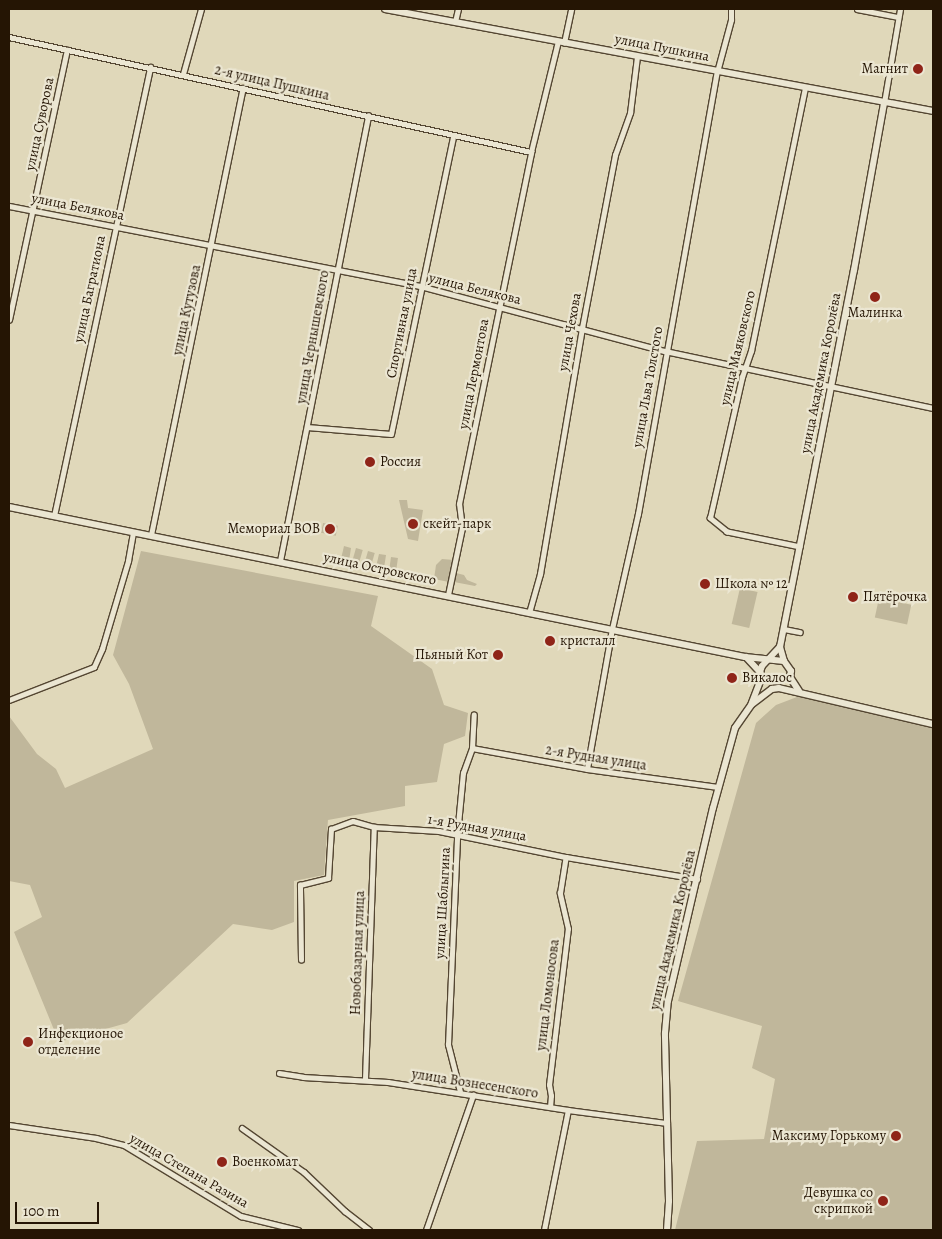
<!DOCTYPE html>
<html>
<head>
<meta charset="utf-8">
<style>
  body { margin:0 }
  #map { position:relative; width:942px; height:1239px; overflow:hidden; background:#e0d8ba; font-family:Alegreya,serif }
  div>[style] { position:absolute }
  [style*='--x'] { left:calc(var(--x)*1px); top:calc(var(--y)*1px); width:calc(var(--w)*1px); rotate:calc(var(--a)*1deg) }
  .green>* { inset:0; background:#c0b79b; transform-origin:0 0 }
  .roads { filter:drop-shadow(1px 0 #544632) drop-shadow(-1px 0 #544632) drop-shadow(0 1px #544632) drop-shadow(0 -1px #544632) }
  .street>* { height:4.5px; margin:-2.25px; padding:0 2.25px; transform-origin:2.25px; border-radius:2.25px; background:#ebe6d2 }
  .secondary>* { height:6px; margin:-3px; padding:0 3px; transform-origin:3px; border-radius:3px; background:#ebe6d2 }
  .dots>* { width:14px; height:14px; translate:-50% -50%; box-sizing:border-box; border:2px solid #ebe6d2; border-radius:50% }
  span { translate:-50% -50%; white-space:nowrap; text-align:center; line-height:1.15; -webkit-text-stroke:4.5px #ebe6d2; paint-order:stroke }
  .street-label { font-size:14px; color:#251504 }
  .poi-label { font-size:14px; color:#251504 }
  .right { translate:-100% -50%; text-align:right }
  .left { translate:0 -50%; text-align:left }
  .frame { position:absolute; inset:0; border:10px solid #251504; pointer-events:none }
  .scale { position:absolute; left:15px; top:1202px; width:84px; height:22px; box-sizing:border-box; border:2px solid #251504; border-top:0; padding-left:6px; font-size:15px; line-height:18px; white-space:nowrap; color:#251504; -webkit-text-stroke:4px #ebe6d2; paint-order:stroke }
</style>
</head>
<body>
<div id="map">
  <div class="green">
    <i style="clip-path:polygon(399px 500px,407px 500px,408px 508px,423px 510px,418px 541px,408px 539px)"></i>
    <i style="left:323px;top:523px;width:15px;height:10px;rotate:11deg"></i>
    <i style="clip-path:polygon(344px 546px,351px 548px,349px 561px,341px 559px)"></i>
    <i style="left:356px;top:548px;width:7px;height:14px;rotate:16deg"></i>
    <i style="clip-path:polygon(141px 551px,378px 596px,371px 626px,432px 669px,444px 705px,468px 713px,465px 736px,444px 744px,437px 782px,405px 786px,405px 806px,328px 820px,324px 875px,294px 881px,294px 922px,272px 930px,233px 924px,127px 1023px,59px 1042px,14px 932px,42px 917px,30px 885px,9px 881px,9px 716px,37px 754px,56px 769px,65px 788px,153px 749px,129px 684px,113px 655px)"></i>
    <i style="left:368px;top:551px;width:7px;height:13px;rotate:16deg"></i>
    <i style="clip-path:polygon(379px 554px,386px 555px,384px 568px,376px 567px)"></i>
    <i style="left:391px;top:557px;width:7px;height:13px;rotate:8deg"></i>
    <i style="clip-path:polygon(442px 559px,454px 560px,449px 582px,434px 579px,436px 565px)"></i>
    <i style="clip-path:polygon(456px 573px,464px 575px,467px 580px,477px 584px,475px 586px,454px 582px)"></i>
    <i style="left:740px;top:588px;width:18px;height:37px;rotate:13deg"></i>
    <i style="left:879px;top:598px;width:33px;height:20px;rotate:12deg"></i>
    <i style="clip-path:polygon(801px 692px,933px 724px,933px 1230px,675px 1230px,697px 1141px,764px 1139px,775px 1079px,752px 1068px,762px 1026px,678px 1001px,756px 723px,776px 705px,797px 697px)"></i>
  </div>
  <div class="roads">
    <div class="street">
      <i style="--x:857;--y:9;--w:42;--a:11"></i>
      <i style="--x:455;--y:22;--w:13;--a:-77"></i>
      <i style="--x:9;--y:37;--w:535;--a:12.42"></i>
      <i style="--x:564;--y:43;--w:35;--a:-78"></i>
      <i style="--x:183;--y:74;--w:67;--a:-74.5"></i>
      <i style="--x:884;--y:103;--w:95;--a:-80.3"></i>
      <i style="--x:9;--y:206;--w:419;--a:11"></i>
      <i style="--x:420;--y:286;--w:253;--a:14.9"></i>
      <i style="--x:665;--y:351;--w:274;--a:12"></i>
      <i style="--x:9;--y:320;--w:276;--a:-77.9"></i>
      <i style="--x:307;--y:427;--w:84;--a:4.8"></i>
      <i style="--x:391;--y:434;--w:304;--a:-78.2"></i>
      <i style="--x:54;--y:516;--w:459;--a:-77.9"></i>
      <i style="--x:151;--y:535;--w:456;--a:-78.4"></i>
      <i style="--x:800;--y:547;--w:75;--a:-168.4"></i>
      <i style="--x:727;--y:532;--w:22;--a:-141"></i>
      <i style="--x:710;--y:518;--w:145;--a:-77.2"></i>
      <i style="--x:742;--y:377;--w:28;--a:-71"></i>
      <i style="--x:751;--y:351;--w:268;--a:-78.4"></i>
      <i style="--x:280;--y:561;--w:454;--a:-78.8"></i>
      <i style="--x:448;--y:595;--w:68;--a:-78.2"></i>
      <i style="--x:462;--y:528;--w:24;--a:-97"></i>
      <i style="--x:459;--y:504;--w:359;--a:-78.4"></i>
      <i style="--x:531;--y:152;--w:114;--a:-76.3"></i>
      <i style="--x:529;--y:613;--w:41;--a:-74.2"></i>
      <i style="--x:540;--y:574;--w:250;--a:-80.3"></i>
      <i style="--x:582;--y:328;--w:176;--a:-79.2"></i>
      <i style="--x:615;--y:155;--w:45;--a:-70.3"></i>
      <i style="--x:630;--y:113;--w:56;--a:-82.9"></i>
      <i style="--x:784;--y:629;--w:16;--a:11"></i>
      <i style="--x:9;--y:700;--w:91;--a:-21.2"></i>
      <i style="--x:94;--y:667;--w:20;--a:-66"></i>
      <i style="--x:102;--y:649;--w:92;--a:-73.5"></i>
      <i style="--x:128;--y:561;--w:29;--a:-80"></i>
      <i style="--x:472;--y:748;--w:117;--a:10.3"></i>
      <i style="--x:587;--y:769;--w:132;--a:7.8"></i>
      <i style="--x:587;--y:769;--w:142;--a:-79.9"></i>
      <i style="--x:612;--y:629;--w:118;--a:-77.3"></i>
      <i style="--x:638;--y:514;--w:449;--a:-79.9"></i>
      <i style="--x:717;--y:72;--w:54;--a:-74.9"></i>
      <i style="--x:731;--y:20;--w:11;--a:-90"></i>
      <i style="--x:301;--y:960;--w:75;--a:-90.8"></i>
      <i style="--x:300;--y:885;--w:29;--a:-14"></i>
      <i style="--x:328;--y:878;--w:49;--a:-86.5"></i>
      <i style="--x:331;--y:829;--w:23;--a:-20"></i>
      <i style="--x:353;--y:821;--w:22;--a:16"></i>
      <i style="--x:374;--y:827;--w:65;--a:3.5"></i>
      <i style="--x:439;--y:831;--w:130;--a:11.6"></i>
      <i style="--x:566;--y:857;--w:133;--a:9.5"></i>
      <i style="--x:279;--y:1073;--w:24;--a:9"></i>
      <i style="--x:303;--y:1077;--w:85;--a:3.4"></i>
      <i style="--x:388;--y:1082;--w:182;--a:8.8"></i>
      <i style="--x:568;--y:1110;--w:100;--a:7.5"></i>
      <i style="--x:365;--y:1079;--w:252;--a:-88"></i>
      <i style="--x:460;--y:1092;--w:49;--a:-104.3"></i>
      <i style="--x:448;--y:1045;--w:210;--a:-87.5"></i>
      <i style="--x:457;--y:835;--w:62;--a:-84.5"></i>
      <i style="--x:463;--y:773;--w:27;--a:-70"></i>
      <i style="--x:472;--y:748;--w:33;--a:-87"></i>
      <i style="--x:550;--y:1107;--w:11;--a:-85"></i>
      <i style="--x:551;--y:1096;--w:11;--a:-100"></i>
      <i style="--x:549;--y:1085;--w:157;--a:-83.1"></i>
      <i style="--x:568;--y:929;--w:37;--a:-103"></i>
      <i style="--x:560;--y:893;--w:36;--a:-81"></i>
      <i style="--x:9;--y:1125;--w:88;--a:8.5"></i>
      <i style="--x:96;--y:1138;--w:29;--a:14"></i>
      <i style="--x:124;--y:1145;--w:137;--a:31.3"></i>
      <i style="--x:241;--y:1216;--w:59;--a:13.8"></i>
      <i style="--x:242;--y:1128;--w:76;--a:35.4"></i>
      <i style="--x:304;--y:1172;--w:57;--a:43.6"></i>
      <i style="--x:345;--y:1211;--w:31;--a:38"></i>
      <i style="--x:426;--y:1230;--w:143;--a:-70.8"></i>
      <i style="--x:544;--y:1230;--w:122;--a:-78.7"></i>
    </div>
    <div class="secondary">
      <i style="--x:385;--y:9;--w:557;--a:10.54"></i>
      <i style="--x:9;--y:507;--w:751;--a:11.52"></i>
      <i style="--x:745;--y:657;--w:39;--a:6"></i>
      <i style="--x:746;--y:657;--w:21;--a:47"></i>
      <i style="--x:760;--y:672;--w:7;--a:82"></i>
      <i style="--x:761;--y:679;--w:26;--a:111"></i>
      <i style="--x:760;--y:672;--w:6;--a:-72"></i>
      <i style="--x:762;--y:666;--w:26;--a:-47"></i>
      <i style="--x:799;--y:691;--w:17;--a:-123"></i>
      <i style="--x:790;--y:677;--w:6;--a:-81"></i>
      <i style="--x:791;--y:671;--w:12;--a:-125"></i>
      <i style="--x:784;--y:661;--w:15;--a:-106"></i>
      <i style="--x:780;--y:647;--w:384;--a:-78.9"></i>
      <i style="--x:854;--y:270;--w:170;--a:-79.8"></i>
      <i style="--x:667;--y:1230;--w:29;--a:-86"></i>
      <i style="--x:669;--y:1201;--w:168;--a:-91.4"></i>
      <i style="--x:665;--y:1033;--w:32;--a:-85"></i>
      <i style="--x:668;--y:1001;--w:198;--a:-76.9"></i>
      <i style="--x:713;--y:808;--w:83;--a:-74.6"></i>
      <i style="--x:735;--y:728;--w:29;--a:-55"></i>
      <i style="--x:752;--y:704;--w:25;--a:-37"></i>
      <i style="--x:772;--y:689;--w:7;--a:-8"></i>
      <i style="--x:779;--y:688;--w:158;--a:13.2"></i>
    </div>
  </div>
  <div class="dots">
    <i style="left:918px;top:69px;background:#8f2418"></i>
    <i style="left:875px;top:297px;background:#8f2418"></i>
    <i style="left:370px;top:462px;background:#8f2418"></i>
    <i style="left:413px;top:524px;background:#8f2418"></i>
    <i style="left:330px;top:529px;background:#8f2418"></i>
    <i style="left:705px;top:584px;background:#8f2418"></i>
    <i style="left:853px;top:597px;background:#8f2418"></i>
    <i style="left:550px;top:641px;background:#8f2418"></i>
    <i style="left:498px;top:655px;background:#8f2418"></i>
    <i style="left:732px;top:678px;background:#8f2418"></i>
    <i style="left:28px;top:1042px;background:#8f2418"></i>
    <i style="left:896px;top:1136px;background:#8f2418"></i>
    <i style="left:222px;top:1162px;background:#8f2418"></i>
    <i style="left:883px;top:1201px;background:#8f2418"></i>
  </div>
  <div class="street-label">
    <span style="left:662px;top:48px;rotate:11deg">улица Пушкина</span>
    <span style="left:272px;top:83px;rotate:13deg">2-я улица Пушкина</span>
    <span style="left:40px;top:124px;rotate:-78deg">улица Суворова</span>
    <span style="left:78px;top:207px;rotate:11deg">улица Белякова</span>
    <span style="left:90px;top:289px;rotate:-78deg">улица Багратиона</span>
    <span style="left:475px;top:289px;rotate:14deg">улица Белякова</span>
    <span style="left:187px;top:310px;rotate:-78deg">улица Кутузова</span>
    <span style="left:402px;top:323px;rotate:-79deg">Спортивная улица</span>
    <span style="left:570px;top:332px;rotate:-80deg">улица Чехова</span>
    <span style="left:313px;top:337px;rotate:-80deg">улица Чернышевского</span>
    <span style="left:738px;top:348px;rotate:-77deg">улица Маяковского</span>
    <span style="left:821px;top:373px;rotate:-79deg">улица Академика Королёва</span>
    <span style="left:474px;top:374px;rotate:-79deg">улица Лермонтова</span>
    <span style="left:648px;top:387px;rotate:-80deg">улица Льва Толстого</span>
    <span style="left:380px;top:569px;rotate:12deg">улица Островского</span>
    <span style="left:596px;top:758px;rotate:9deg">2-я Рудная улица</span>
    <span style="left:477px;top:828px;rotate:10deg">1-я Рудная улица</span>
    <span style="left:443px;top:903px;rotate:-87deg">улица Шаблыгина</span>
    <span style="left:673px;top:930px;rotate:-77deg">улица Академика Королёва</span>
    <span style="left:358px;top:953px;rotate:-88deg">Новобазарная улица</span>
    <span style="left:548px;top:995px;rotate:-83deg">улица Ломоносова</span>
    <span style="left:475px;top:1084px;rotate:9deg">улица Вознесенского</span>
    <span style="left:189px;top:1171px;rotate:30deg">улица Степана Разина</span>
  </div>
  <div class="poi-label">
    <span class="right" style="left:908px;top:69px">Магнит</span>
    <span style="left:875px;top:313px">Малинка</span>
    <span class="left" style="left:380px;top:462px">Россия</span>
    <span class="left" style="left:423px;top:524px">скейт-парк</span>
    <span class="right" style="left:320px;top:529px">Мемориал ВОВ</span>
    <span class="left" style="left:715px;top:584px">Школа № 12</span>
    <span class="left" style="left:863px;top:597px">Пятёрочка</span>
    <span class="left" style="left:560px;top:641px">кристалл</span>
    <span class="right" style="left:488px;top:655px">Пьяный Кот</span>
    <span class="left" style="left:742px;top:678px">Викалос</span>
    <span class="left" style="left:38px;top:1042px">Инфекционое<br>отделение</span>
    <span class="right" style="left:886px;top:1136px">Максиму Горькому</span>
    <span class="left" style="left:232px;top:1162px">Военкомат</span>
    <span class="right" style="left:873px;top:1201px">Девушка со<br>скрипкой</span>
  </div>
  <div class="frame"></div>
  <div class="scale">100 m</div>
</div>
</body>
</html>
